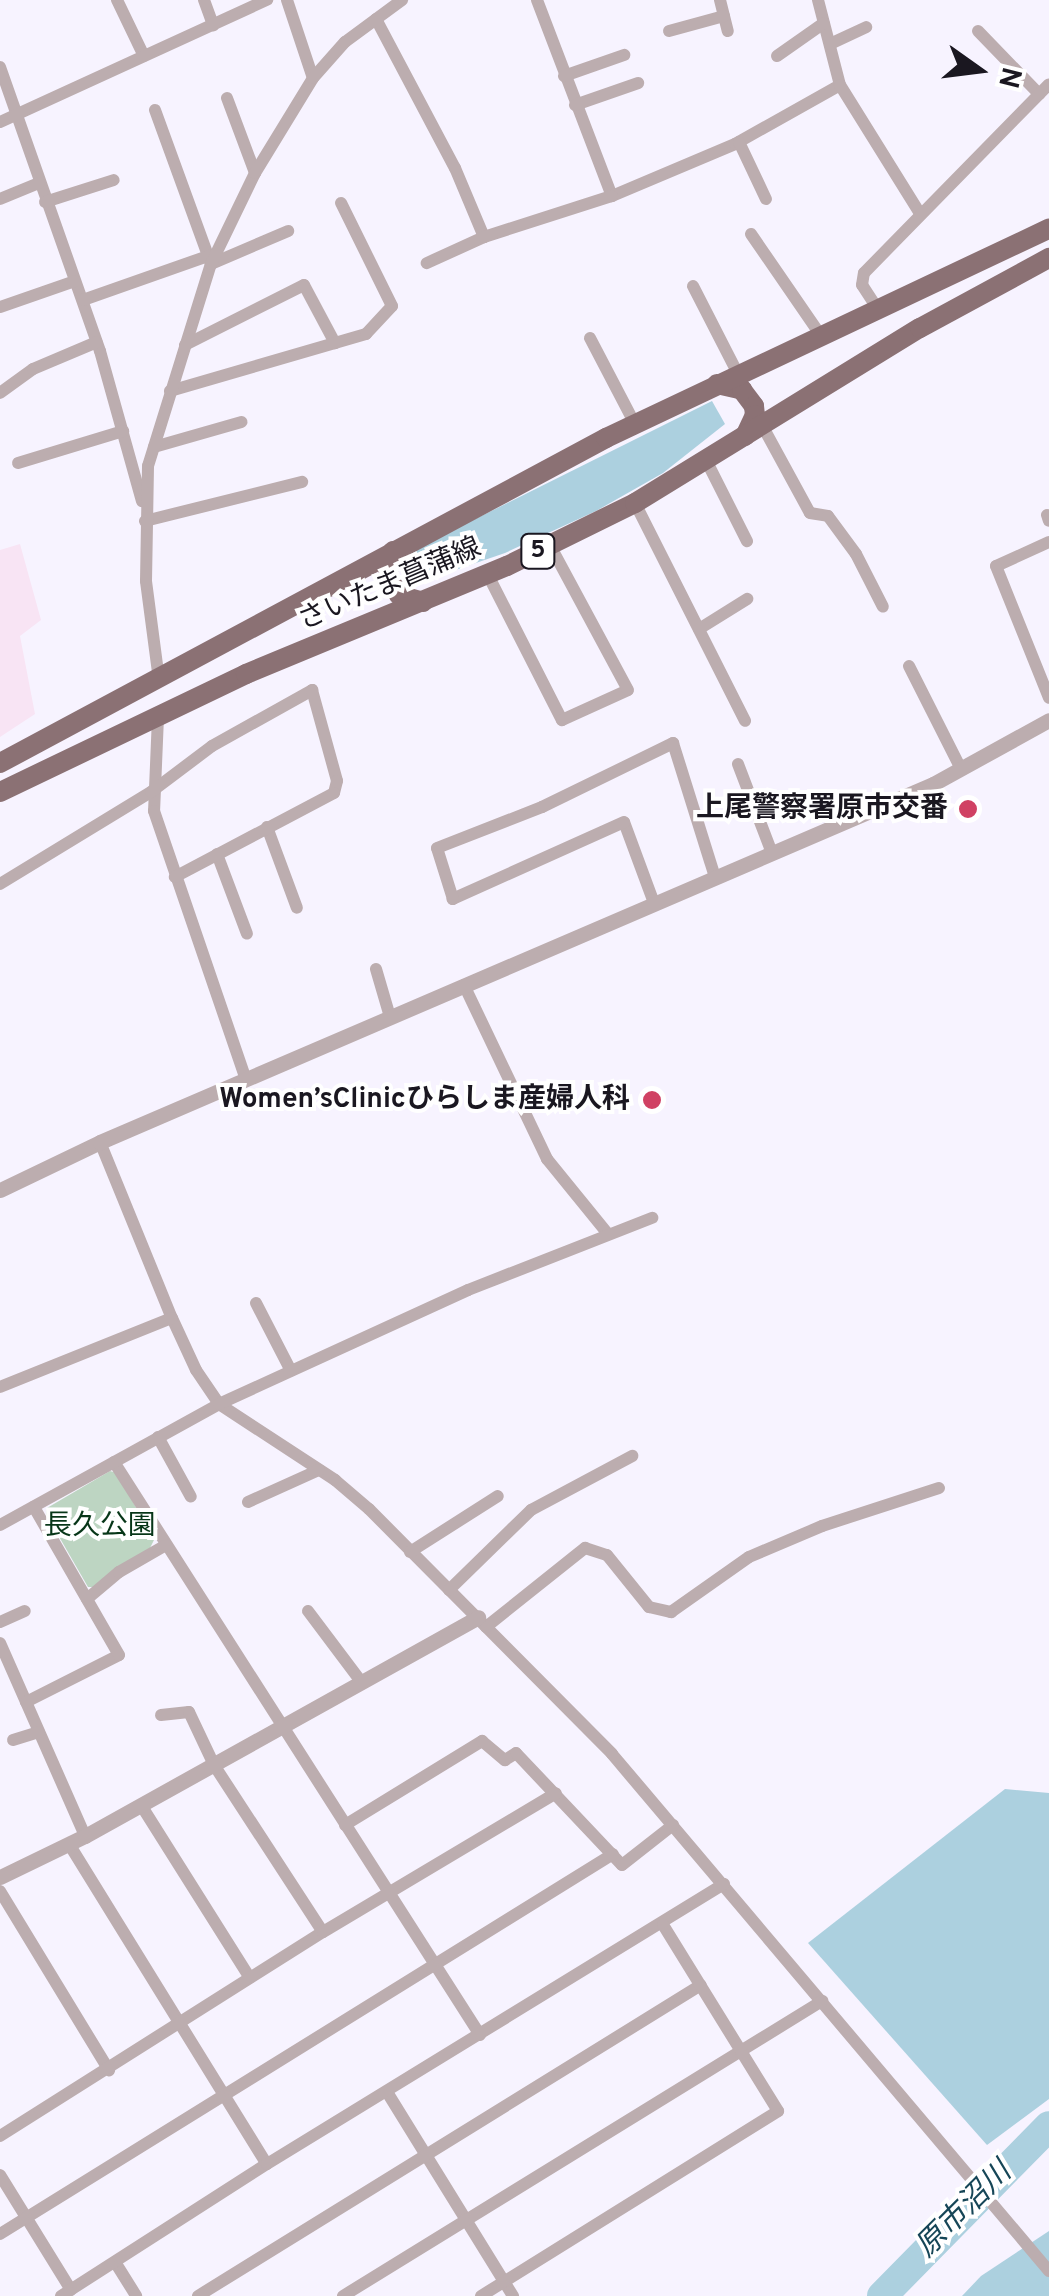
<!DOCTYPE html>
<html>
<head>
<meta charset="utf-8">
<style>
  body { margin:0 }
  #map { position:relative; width:1049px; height:2296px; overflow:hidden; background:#f7f3ff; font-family:Overpass,"Noto Sans JP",sans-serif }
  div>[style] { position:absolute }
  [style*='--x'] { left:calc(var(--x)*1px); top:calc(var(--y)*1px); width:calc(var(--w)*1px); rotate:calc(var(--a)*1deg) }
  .education>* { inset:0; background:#f8e4f4 }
  .green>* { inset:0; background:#bdd5c2 }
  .water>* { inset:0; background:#acd0df }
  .river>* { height:30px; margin:-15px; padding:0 15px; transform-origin:15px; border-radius:15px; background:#acd0df }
  .minor>* { height:12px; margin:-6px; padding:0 6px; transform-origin:6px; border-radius:6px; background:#bcadaf }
  .tertiary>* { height:15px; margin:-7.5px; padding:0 7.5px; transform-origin:7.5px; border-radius:7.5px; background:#bcadaf }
  .primary>* { height:20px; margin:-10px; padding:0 10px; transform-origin:10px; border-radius:10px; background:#8b7174 }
  .dots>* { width:28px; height:28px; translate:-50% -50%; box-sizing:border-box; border:5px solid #fff; border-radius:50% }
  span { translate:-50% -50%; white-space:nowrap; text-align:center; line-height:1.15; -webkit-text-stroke:8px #fff; paint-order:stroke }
  .shield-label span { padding:2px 8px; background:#fff; border:2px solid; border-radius:8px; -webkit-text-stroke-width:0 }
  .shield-label { font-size:25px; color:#1a1720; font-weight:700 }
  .street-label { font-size:28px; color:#1a1720 }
  .poi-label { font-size:28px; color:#1a1720; font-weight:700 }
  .right { translate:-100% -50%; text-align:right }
  .park-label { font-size:28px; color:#073618 }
  .water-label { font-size:30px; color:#164657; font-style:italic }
  .north { position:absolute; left:929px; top:20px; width:100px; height:100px; -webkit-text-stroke:8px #fff; paint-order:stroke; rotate:104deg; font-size:28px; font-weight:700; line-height:40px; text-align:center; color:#1a1720 }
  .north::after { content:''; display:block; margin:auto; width:35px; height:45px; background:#1a1720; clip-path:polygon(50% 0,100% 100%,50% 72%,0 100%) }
</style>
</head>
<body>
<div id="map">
  <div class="education">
    <i style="clip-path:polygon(20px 544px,41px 620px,20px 636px,35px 714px,0 737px,0 550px)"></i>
  </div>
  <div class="green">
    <i style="clip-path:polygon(110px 1471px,117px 1473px,154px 1540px,150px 1548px,95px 1587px,88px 1587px,46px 1514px,47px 1508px)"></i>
  </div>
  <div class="water">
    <i style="clip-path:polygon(712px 401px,725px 424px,663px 473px,596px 511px,505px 553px,438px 576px,418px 582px,402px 576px,405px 554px)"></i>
    <i style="clip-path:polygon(1005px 1789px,1049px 1793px,1049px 2099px,987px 2145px,808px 1943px)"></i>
    <i style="clip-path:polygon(1049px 2231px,1049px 2296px,962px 2296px,981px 2276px)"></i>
  </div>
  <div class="river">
    <i style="--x:882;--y:2296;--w:238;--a:-45.5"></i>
  </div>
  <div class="minor">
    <i style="--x:117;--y:0;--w:62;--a:64.3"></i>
    <i style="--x:204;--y:0;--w:27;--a:70"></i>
    <i style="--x:287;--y:0;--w:82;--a:71.6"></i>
    <i style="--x:537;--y:0;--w:210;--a:69.1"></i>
    <i style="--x:612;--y:196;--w:134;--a:-22.9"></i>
    <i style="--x:735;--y:144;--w:120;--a:-29.3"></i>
    <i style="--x:720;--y:0;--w:32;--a:76"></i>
    <i style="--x:818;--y:0;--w:88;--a:75.5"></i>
    <i style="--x:840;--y:85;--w:150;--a:58.1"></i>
    <i style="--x:376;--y:19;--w:169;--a:62.1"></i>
    <i style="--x:455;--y:168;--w:75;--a:67.2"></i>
    <i style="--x:484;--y:237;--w:63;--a:155.5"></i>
    <i style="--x:669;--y:31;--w:57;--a:-15.3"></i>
    <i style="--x:978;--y:31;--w:88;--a:45.9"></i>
    <i style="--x:830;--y:44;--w:40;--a:-25"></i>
    <i style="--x:777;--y:56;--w:57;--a:-35.1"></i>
    <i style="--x:0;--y:67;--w:301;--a:70.6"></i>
    <i style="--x:100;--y:351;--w:156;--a:74.4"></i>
    <i style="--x:564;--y:76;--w:64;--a:-19.3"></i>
    <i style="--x:227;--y:98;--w:80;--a:69.5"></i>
    <i style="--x:575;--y:105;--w:67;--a:-19.2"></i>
    <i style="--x:155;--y:110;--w:164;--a:70"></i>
    <i style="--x:211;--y:264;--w:84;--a:-23.2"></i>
    <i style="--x:0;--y:122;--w:294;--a:-24.6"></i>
    <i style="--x:739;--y:142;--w:63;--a:64.7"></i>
    <i style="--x:0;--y:199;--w:42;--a:-22.3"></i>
    <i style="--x:45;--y:202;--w:72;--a:-17.7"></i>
    <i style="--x:751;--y:234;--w:124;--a:55.5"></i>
    <i style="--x:484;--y:237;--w:134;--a:-17.8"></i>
    <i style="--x:693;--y:286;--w:99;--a:62.9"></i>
    <i style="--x:83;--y:300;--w:133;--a:-19.4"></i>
    <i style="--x:0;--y:307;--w:79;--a:-19.1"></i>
    <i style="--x:879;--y:311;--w:31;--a:-123"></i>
    <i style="--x:862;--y:285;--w:12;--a:-81"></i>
    <i style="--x:864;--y:273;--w:264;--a:-45.6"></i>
    <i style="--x:590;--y:338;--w:97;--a:62.4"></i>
    <i style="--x:185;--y:345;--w:133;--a:-26.8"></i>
    <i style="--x:304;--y:285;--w:66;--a:61.9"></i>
    <i style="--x:170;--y:391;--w:204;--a:-16.2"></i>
    <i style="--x:366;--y:334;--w:38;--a:-47"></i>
    <i style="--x:392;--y:306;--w:115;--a:-116.3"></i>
    <i style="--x:0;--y:393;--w:41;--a:-36"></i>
    <i style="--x:33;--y:369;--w:69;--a:-22.9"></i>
    <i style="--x:762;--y:425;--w:100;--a:61.4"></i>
    <i style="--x:810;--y:513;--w:18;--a:9"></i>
    <i style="--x:828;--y:516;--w:47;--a:53.6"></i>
    <i style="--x:856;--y:554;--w:59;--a:63"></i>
    <i style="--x:154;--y:447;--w:91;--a:-16"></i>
    <i style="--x:706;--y:460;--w:91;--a:63.2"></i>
    <i style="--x:18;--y:463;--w:110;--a:-16.9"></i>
    <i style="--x:635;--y:503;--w:244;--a:63.2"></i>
    <i style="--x:1047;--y:515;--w:6;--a:72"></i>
    <i style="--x:145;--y:521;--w:162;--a:-14"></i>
    <i style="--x:1049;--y:542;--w:58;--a:155.6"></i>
    <i style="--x:996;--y:566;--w:142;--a:68.1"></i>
    <i style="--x:488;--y:575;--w:163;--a:63"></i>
    <i style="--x:562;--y:720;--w:72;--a:-24.4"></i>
    <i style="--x:628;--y:690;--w:165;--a:-118.3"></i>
    <i style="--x:699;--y:629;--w:57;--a:-32"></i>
    <i style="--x:909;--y:666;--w:115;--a:63.2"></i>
    <i style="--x:159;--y:680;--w:100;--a:-97.5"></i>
    <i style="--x:146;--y:581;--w:115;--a:-89"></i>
    <i style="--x:148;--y:466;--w:212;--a:-72.7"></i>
    <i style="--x:211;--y:264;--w:101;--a:-64.2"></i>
    <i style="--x:255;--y:173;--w:111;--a:-58.6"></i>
    <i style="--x:313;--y:78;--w:48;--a:-48.4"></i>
    <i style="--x:345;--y:42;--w:71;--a:-36.4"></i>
    <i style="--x:158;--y:717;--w:94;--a:92.4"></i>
    <i style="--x:154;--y:811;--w:283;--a:71.1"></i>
    <i style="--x:738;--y:764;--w:95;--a:69.1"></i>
    <i style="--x:267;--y:827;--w:86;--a:69.7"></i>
    <i style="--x:217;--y:854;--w:85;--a:69.4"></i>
    <i style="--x:0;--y:884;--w:177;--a:-31.4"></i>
    <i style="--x:151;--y:792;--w:76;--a:-37"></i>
    <i style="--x:212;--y:746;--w:115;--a:-29.2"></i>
    <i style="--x:312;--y:690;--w:94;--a:74.6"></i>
    <i style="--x:337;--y:781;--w:12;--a:104"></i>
    <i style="--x:334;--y:793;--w:180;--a:152.2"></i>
    <i style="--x:654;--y:903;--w:86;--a:-110.3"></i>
    <i style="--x:624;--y:822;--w:188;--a:155.8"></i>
    <i style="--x:453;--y:899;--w:53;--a:-107.4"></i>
    <i style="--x:437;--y:848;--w:113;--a:-21.3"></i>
    <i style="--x:542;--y:807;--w:146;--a:-26"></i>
    <i style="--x:673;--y:743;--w:140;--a:72.6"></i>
    <i style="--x:376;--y:969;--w:50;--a:73.7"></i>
    <i style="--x:464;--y:985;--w:193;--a:64.5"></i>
    <i style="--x:547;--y:1159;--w:97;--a:50.9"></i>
    <i style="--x:100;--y:1142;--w:190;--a:67.8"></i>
    <i style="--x:172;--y:1318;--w:57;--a:65.2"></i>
    <i style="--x:196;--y:1370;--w:41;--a:55.9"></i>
    <i style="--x:219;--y:1404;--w:139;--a:33.2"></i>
    <i style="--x:335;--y:1480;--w:45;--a:40.5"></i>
    <i style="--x:369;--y:1509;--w:345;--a:45.2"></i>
    <i style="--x:612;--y:1754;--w:677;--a:49.79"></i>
    <i style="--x:256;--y:1303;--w:76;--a:62.8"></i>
    <i style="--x:0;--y:1387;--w:185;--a:-21.9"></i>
    <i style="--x:158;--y:1437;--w:68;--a:61.2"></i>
    <i style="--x:114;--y:1462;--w:680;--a:57.43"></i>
    <i style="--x:248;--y:1502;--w:78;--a:-24.3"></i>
    <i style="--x:0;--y:1525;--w:250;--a:-28.9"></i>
    <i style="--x:219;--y:1404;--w:274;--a:-24.6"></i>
    <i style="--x:468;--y:1290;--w:198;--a:-21.4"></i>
    <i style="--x:410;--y:1552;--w:104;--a:-32.5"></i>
    <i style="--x:449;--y:1590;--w:115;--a:-44.3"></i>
    <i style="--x:531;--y:1510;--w:115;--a:-28.1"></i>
    <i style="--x:87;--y:1599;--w:42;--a:-40.2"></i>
    <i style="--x:119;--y:1572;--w:54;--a:-29.9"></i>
    <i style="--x:308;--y:1611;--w:90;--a:53.1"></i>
    <i style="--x:0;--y:1622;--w:27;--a:-24"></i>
    <i style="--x:486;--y:1627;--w:127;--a:-38.6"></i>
    <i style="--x:585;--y:1548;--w:23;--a:18"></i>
    <i style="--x:607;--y:1555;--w:67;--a:51.1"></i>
    <i style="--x:649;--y:1607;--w:23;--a:13"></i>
    <i style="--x:671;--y:1612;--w:95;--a:-35.2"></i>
    <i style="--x:749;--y:1557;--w:79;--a:-23"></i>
    <i style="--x:822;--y:1526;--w:123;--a:-18"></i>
    <i style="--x:0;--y:1643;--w:211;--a:66.2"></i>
    <i style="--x:26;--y:1702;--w:104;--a:-26.8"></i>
    <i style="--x:119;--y:1655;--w:171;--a:-119.9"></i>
    <i style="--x:161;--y:1715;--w:28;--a:-6"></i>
    <i style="--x:189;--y:1712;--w:59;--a:64.7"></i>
    <i style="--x:214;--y:1765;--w:199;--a:56.9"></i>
    <i style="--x:13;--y:1740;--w:27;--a:-17"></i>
    <i style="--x:141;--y:1805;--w:204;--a:57.8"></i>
    <i style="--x:345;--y:1825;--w:161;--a:-31.5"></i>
    <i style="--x:482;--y:1741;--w:30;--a:40"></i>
    <i style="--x:505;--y:1760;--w:13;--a:-32"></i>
    <i style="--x:516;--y:1753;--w:154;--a:46.6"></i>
    <i style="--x:622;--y:1865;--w:65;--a:-38.1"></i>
    <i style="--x:69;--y:1844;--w:376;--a:58.3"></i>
    <i style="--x:0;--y:1891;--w:210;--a:58.7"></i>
    <i style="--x:387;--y:2092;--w:240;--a:58.3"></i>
    <i style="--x:0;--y:2136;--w:382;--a:-32.3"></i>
    <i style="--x:323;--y:1932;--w:271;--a:-30.8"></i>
    <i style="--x:0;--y:2175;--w:135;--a:58.3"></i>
    <i style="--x:0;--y:2234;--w:721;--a:-31.79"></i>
    <i style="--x:115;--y:2262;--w:40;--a:58"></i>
    <i style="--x:61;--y:2296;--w:245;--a:-32.7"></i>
    <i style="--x:267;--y:2164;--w:536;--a:-31.5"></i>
    <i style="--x:198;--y:2296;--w:591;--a:-31.73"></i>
    <i style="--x:343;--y:2296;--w:563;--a:-31.63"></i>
    <i style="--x:481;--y:2296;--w:350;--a:-31.9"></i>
    <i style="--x:778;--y:2111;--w:219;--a:-121.7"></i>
  </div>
  <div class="tertiary">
    <i style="--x:0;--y:1190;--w:111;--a:-25.6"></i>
    <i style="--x:100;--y:1142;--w:907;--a:-23.26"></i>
    <i style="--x:933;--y:784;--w:132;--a:-28.9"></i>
    <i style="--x:0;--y:1877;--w:94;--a:-25.8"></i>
    <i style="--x:85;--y:1836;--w:450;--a:-29.1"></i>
  </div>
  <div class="primary">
    <i style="--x:717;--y:384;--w:26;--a:13"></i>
    <i style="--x:742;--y:390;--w:20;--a:53"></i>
    <i style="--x:754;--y:406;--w:9;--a:84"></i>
    <i style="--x:755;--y:415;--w:23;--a:115"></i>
    <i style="--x:393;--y:551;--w:17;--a:107"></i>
    <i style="--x:388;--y:567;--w:14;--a:82"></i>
    <i style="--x:390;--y:581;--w:17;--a:57"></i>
    <i style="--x:399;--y:595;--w:25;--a:16"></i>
    <i style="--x:0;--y:763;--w:688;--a:-28.2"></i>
    <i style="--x:606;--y:438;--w:490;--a:-25.3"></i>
    <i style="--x:0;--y:792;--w:273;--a:-25.6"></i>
    <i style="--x:246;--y:674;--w:282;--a:-22.5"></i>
    <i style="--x:507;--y:566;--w:143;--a:-26.2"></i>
    <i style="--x:635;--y:503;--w:334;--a:-31.6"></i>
    <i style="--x:920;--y:328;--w:147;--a:-28.5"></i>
  </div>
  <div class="dots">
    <i style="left:968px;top:809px;background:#d04163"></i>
    <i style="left:652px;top:1100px;background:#d04163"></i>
  </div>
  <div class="shield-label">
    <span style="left:538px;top:551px">5</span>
  </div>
  <div class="street-label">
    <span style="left:390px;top:585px;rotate:-23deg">さいたま菖蒲線</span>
  </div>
  <div class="poi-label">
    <span class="right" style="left:948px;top:809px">上尾警察署原市交番</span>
    <span class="right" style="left:630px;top:1100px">Women’sClinicひらしま産婦人科</span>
  </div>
  <div class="park-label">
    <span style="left:100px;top:1527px">長久公園</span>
  </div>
  <div class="water-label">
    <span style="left:965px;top:2211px;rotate:-45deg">原市沼川</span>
  </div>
  <div class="north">N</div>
</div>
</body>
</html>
